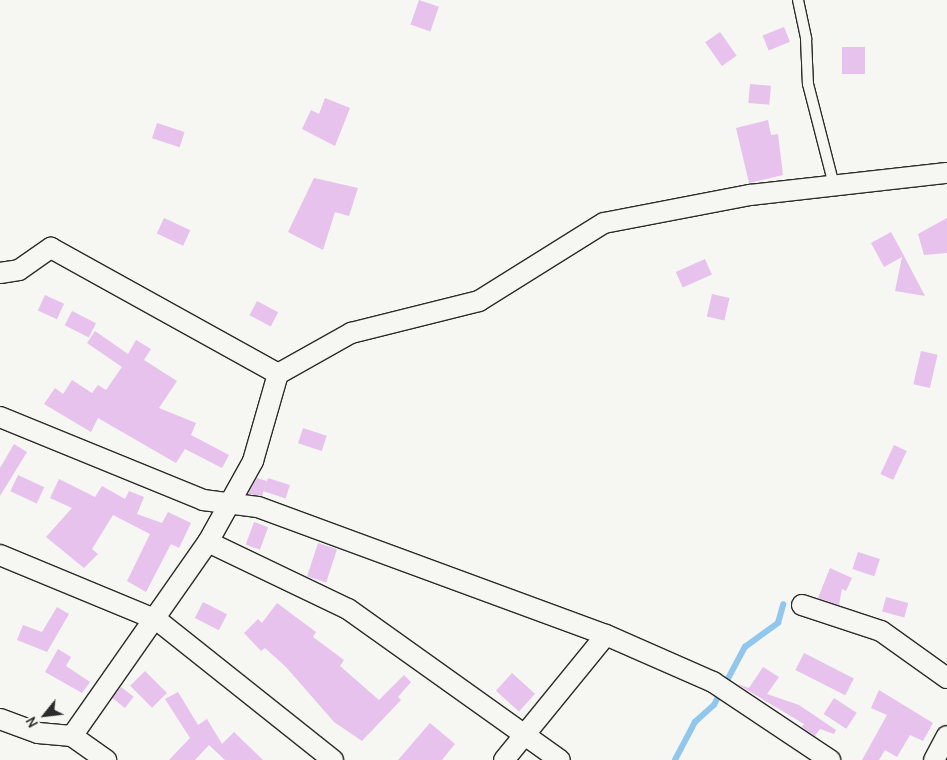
<!DOCTYPE html>
<html>
<head>
<meta charset="utf-8">
<style>
  body { margin:0 }
  #map { position:relative; width:947px; height:760px; overflow:hidden; background:#f6f6f2; font-family:Delius,sans-serif }
  div>[style] { position:absolute }
  [style*='--x'] { left:calc(var(--x)*1px); top:calc(var(--y)*1px); width:calc(var(--w)*1px); rotate:calc(var(--a)*1deg) }
  .stream>* { height:5.5px; margin:-2.75px; padding:0 2.75px; transform-origin:2.75px; border-radius:2.75px; background:#8fc7ee }
  .building>* { inset:0; background:#e6c2ed; transform-origin:0 0 }
  .roads { filter:drop-shadow(1px 0 #2b2b2b) drop-shadow(-1px 0 #2b2b2b) drop-shadow(0 1px #2b2b2b) drop-shadow(0 -1px #2b2b2b) }
  .service>* { height:10px; margin:-5px; padding:0 5px; transform-origin:5px; border-radius:5px; background:#f6f6f2 }
  .minor>* { height:20px; margin:-10px; padding:0 10px; transform-origin:10px; border-radius:10px; background:#f6f6f2 }
  span { translate:-50% -50%; white-space:nowrap; text-align:center; line-height:1.15; -webkit-text-stroke:4.5px #f6f6f2; paint-order:stroke }
  .north { position:absolute; left:20px; top:690px; width:50px; height:50px; -webkit-text-stroke:4px #f6f6f2; paint-order:stroke; rotate:241deg; font-size:14px; font-weight:700; line-height:20px; text-align:center; color:#2b2b2b }
  .north::after { content:''; display:block; margin:auto; width:18px; height:22px; background:#2b2b2b; clip-path:polygon(50% 0,100% 100%,50% 72%,0 100%) }
</style>
</head>
<body>
<div id="map">
  <div class="stream">
    <i style="--x:675;--y:760;--w:43;--a:-62.2"></i>
    <i style="--x:695;--y:722;--w:25;--a:-42"></i>
    <i style="--x:714;--y:705;--w:66;--a:-61.9"></i>
    <i style="--x:745;--y:647;--w:41;--a:-36"></i>
    <i style="--x:778;--y:623;--w:19;--a:-74"></i>
  </div>
  <div class="building">
    <i style="left:419px;top:0;width:21px;height:26px;rotate:19deg"></i>
    <i style="left:784px;top:27px;width:16px;height:23px;rotate:68deg"></i>
    <i style="left:720px;top:32px;width:29px;height:18px;rotate:55deg"></i>
    <i style="left:842px;top:47px;width:23px;height:27px"></i>
    <i style="left:750px;top:84px;width:21px;height:19px;rotate:5deg"></i>
    <i style="clip-path:polygon(325px 98px,350px 108px,335px 146px,302px 129px,311px 110px,319px 114px)"></i>
    <i style="clip-path:polygon(768px 120px,771px 135px,778px 134px,783px 175px,749px 183px,736px 128px)"></i>
    <i style="left:157px;top:123px;width:29px;height:16px;rotate:18deg"></i>
    <i style="clip-path:polygon(314px 178px,358px 188px,349px 216px,335px 212px,323px 250px,288px 232px)"></i>
    <i style="left:164px;top:218px;width:29px;height:17px;rotate:25deg"></i>
    <i style="clip-path:polygon(947px 218px,947px 253px,924px 255px,918px 234px)"></i>
    <i style="clip-path:polygon(891px 232px,903px 254px,925px 296px,895px 291px,902px 257px,884px 267px,871px 243px)"></i>
    <i style="left:705px;top:259px;width:17px;height:32px;rotate:66deg"></i>
    <i style="left:712px;top:294px;width:18px;height:23px;rotate:13deg"></i>
    <i style="left:45px;top:295px;width:21px;height:17px;rotate:25deg"></i>
    <i style="left:257px;top:301px;width:24px;height:16px;rotate:28deg"></i>
    <i style="left:72px;top:311px;width:27px;height:16px;rotate:27deg"></i>
    <i style="clip-path:polygon(95px 331px,128px 354px,136px 340px,151px 349px,144px 360px,177px 381px,159px 408px,196px 423px,191px 435px,229px 455px,222px 468px,185px 449px,176px 463px,98px 418px,91px 432px,44px 404px,55px 388px,63px 394px,72px 380px,92px 393px,98px 385px,106px 390px,122px 367px,87px 343px)"></i>
    <i style="left:921px;top:351px;width:17px;height:34px;rotate:13deg"></i>
    <i style="left:303px;top:428px;width:25px;height:16px;rotate:18deg"></i>
    <i style="clip-path:polygon(14px 444px,27px 452px,0 496px,0 468px)"></i>
    <i style="left:894px;top:445px;width:14px;height:32px;rotate:25deg"></i>
    <i style="left:18px;top:475px;width:29px;height:18px;rotate:25deg"></i>
    <i style="clip-path:polygon(257px 478px,267px 481px,262px 496px,248px 494px)"></i>
    <i style="left:268px;top:478px;width:23px;height:14px;rotate:18deg"></i>
    <i style="clip-path:polygon(59px 479px,95px 497px,102px 486px,125px 499px,129px 491px,144px 497px,137px 514px,162px 523px,168px 512px,191px 523px,179px 548px,171px 544px,146px 592px,127px 581px,150px 534px,113px 515px,92px 549px,98px 554px,84px 568px,46px 537px,72px 508px,50px 498px)"></i>
    <i style="left:254px;top:522px;width:15px;height:24px;rotate:20deg"></i>
    <i style="left:318px;top:543px;width:20px;height:35px;rotate:18deg"></i>
    <i style="left:858px;top:552px;width:23px;height:18px;rotate:18deg"></i>
    <i style="clip-path:polygon(830px 568px,852px 578px,846px 591px,842px 589px,839px 605px,818px 598px)"></i>
    <i style="left:886px;top:597px;width:23px;height:15px;rotate:15deg"></i>
    <i style="left:203px;top:602px;width:27px;height:18px;rotate:27deg"></i>
    <i style="clip-path:polygon(277px 603px,316px 632px,313px 637px,344px 660px,340px 666px,379px 700px,404px 675px,411px 682px,398px 697px,401px 700px,362px 741px,334px 722px,286px 667px,265px 648px,261px 651px,244px 633px,258px 619px,262px 623px)"></i>
    <i style="clip-path:polygon(57px 607px,69px 614px,47px 652px,17px 640px,23px 625px,42px 632px)"></i>
    <i style="clip-path:polygon(58px 649px,71px 657px,66px 666px,90px 682px,82px 693px,45px 672px)"></i>
    <i style="left:804px;top:653px;width:56px;height:19px;rotate:27deg"></i>
    <i style="clip-path:polygon(763px 667px,779px 677px,767px 694px,799px 705px,836px 730px,834px 734px,820px 729px,815px 736px,802px 727px,804px 724px,737px 684px,749px 688px)"></i>
    <i style="left:145px;top:671px;width:31px;height:21px;rotate:45deg"></i>
    <i style="left:512px;top:673px;width:31px;height:24px;rotate:42deg"></i>
    <i style="left:121px;top:687px;width:16px;height:14px;rotate:38deg"></i>
    <i style="clip-path:polygon(879px 690px,933px 723px,923px 741px,910px 735px,897px 757px,885px 750px,879px 760px,862px 760px,887px 715px,871px 708px)"></i>
    <i style="clip-path:polygon(178px 692px,198px 725px,207px 719px,222px 744px,234px 732px,263px 760px,225px 760px,209px 745px,195px 760px,169px 760px,190px 738px,165px 699px)"></i>
    <i style="left:834px;top:698px;width:27px;height:19px;rotate:33deg"></i>
    <i style="clip-path:polygon(430px 723px,455px 744px,442px 760px,398px 760px)"></i>
  </div>
  <div class="roads">
    <div class="service">
      <i style="--x:798;--y:0;--w:40;--a:78"></i>
      <i style="--x:806;--y:39;--w:45;--a:87.5"></i>
      <i style="--x:808;--y:84;--w:104;--a:75.6"></i>
    </div>
    <div class="minor">
      <i style="--x:0;--y:273;--w:19;--a:-9"></i>
      <i style="--x:19;--y:270;--w:39;--a:-35"></i>
      <i style="--x:51;--y:248;--w:260;--a:29"></i>
      <i style="--x:0;--y:417;--w:219;--a:22.2"></i>
      <i style="--x:203;--y:500;--w:55;--a:7.3"></i>
      <i style="--x:258;--y:507;--w:371;--a:20.2"></i>
      <i style="--x:606;--y:635;--w:117;--a:23.7"></i>
      <i style="--x:713;--y:682;--w:141;--a:33.7"></i>
      <i style="--x:208;--y:542;--w:155;--a:25.6"></i>
      <i style="--x:348;--y:609;--w:260;--a:35.5"></i>
      <i style="--x:0;--y:555;--w:170;--a:22.5"></i>
      <i style="--x:157;--y:620;--w:225;--a:38.5"></i>
      <i style="--x:802;--y:605;--w:83;--a:18.2"></i>
      <i style="--x:881;--y:631;--w:81;--a:35.5"></i>
      <i style="--x:0;--y:719;--w:40;--a:20.2"></i>
      <i style="--x:38;--y:733;--w:34;--a:5"></i>
      <i style="--x:72;--y:736;--w:42;--a:35.2"></i>
      <i style="--x:72;--y:736;--w:237;--a:-55"></i>
      <i style="--x:208;--y:542;--w:93;--a:-60.9"></i>
      <i style="--x:253;--y:461;--w:91;--a:-74"></i>
      <i style="--x:278;--y:374;--w:84;--a:-29.3"></i>
      <i style="--x:351;--y:333;--w:132;--a:-14"></i>
      <i style="--x:479;--y:301;--w:147;--a:-32"></i>
      <i style="--x:604;--y:223;--w:149;--a:-10.9"></i>
      <i style="--x:750;--y:195;--w:198;--a:-6.4"></i>
      <i style="--x:504;--y:760;--w:161;--a:-50.8"></i>
      <i style="--x:934;--y:760;--w:27;--a:-62"></i>
    </div>
  </div>
  <div class="north">N</div>
</div>
</body>
</html>
